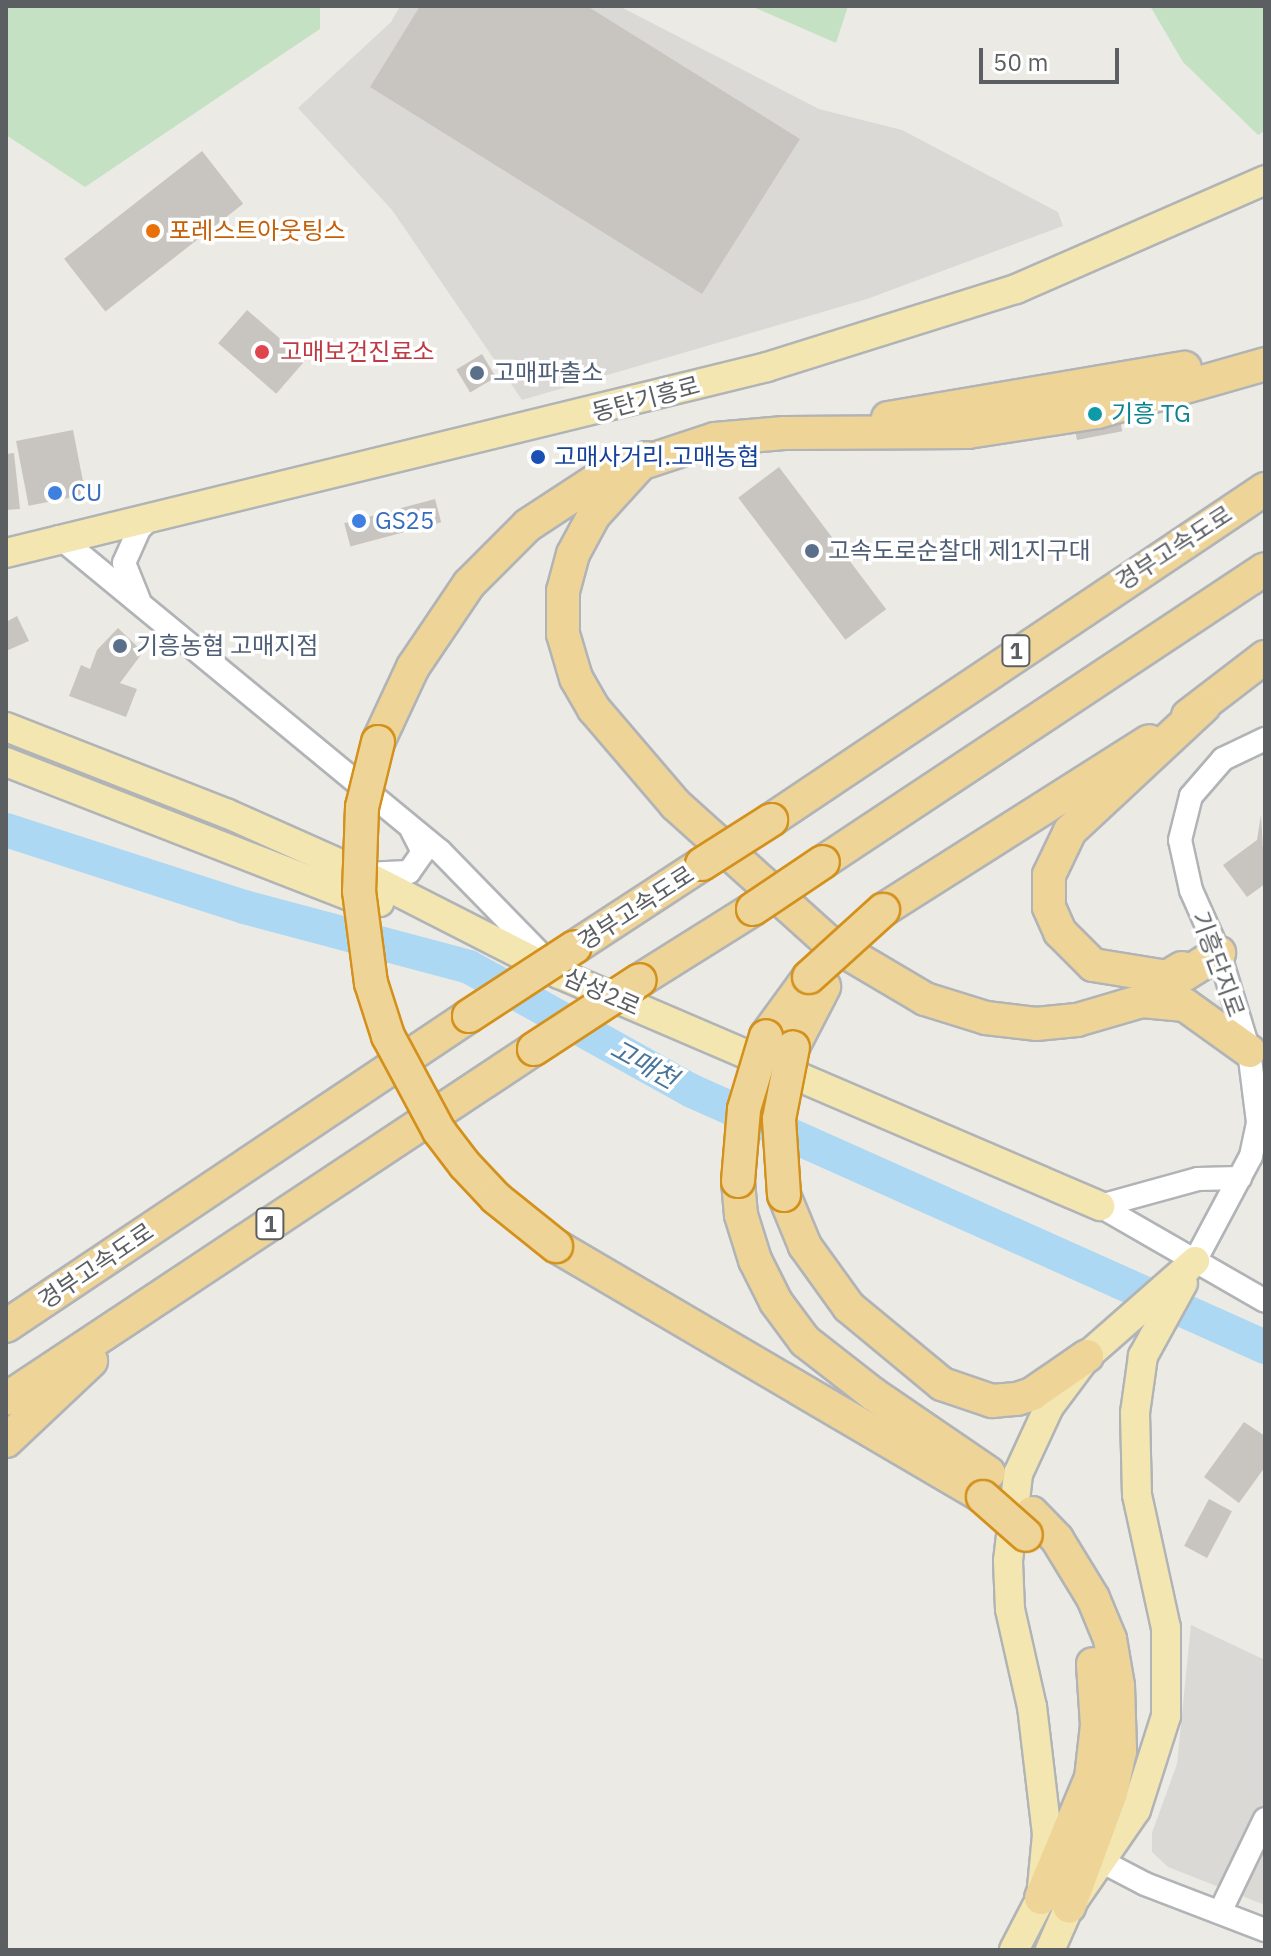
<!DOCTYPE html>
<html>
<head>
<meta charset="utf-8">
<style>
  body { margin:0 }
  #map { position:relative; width:1271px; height:1956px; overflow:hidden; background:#eceae4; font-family:"IBM Plex Sans","Noto Sans KR",sans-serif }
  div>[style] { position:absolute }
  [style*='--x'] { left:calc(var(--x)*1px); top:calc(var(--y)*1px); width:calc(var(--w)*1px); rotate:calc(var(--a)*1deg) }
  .industrial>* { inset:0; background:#dbd9d6 }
  .green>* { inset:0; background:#c5e1c3 }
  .river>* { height:34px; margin:-17px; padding:0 17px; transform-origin:17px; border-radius:17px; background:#acd8f4 }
  .building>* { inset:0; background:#c8c5c0; transform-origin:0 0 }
  .roads { filter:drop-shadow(2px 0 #b1b4b7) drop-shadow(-2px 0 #b1b4b7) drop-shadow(0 2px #b1b4b7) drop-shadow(0 -2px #b1b4b7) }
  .minor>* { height:22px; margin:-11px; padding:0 11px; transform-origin:11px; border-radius:11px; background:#fff }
  .major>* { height:28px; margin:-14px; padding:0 14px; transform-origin:14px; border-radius:14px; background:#f4e6b0 }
  .highway>* { height:32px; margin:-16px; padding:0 16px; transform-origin:16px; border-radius:16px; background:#efd498 }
  .bridges { filter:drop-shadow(2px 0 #d3911c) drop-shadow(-2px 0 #d3911c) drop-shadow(0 2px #d3911c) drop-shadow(0 -2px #d3911c) }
  .highway-bridge>* { height:32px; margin:-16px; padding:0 16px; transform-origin:16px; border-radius:16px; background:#efd498 }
  .dots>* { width:22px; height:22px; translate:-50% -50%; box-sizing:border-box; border:4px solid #fff; border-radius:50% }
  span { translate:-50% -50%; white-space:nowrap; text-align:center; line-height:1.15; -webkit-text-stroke:7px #fff; paint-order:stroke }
  .shield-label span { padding:2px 6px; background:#fff; border:2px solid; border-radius:6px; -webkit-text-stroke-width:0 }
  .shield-label { font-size:22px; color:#5c5f62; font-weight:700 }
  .food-label { font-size:24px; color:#c56008 }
  .left { translate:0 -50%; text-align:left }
  .health-label { font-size:24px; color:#be3a42 }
  .service-label { font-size:24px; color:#4e5e75 }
  .street-label { font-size:24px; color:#5c5f62 }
  .culture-label { font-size:24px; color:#0d838f }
  .transit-label { font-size:24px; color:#164399 }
  .shop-label { font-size:24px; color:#366cbe }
  .water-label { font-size:26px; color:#48759c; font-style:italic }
  .frame { position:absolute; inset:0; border:8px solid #5c5f62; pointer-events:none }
  .scale { position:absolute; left:979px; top:48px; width:140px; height:36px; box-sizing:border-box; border:4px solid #5c5f62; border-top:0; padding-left:10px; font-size:24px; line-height:28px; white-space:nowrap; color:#5c5f62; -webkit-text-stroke:6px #fff; paint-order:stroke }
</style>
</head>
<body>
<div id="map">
  <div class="industrial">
    <i style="clip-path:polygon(400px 6px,619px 6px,819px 109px,902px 130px,1058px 212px,1063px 226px,867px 299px,522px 400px,392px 210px,298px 108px,391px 22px)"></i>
    <i style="clip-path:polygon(1191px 1625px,1265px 1660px,1265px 1905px,1168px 1867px,1152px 1852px,1152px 1833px,1177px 1764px)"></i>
  </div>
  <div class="green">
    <i style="clip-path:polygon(6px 6px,320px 6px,320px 29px,85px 187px,6px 135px)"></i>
    <i style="clip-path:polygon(751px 6px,848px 6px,836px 43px)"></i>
    <i style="clip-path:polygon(1150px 6px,1265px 6px,1265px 131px,1258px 135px,1183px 62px)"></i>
  </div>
  <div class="river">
    <i style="--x:6;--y:830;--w:250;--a:17.9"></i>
    <i style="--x:244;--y:907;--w:233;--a:14.9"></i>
    <i style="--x:469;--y:967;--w:255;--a:29.1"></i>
    <i style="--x:692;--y:1091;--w:628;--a:24.07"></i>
  </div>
  <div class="building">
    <i style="clip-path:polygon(420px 6px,587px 6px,800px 139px,702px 294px,370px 87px)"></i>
    <i style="left:202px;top:151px;width:67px;height:175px;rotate:52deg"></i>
    <i style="left:247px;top:310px;width:77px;height:44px;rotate:41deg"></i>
    <i style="left:482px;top:354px;width:27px;height:30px;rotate:59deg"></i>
    <i style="left:1114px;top:389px;width:43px;height:46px;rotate:79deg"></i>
    <i style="left:73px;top:430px;width:66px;height:58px;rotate:79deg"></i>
    <i style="clip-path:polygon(14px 453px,20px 509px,6px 510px,6px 454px)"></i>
    <i style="left:779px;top:467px;width:178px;height:51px;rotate:53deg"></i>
    <i style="left:435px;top:499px;width:24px;height:94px;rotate:75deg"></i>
    <i style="clip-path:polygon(17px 616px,29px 641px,6px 651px,6px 622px)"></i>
    <i style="clip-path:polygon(118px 628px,143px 652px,120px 683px,137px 689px,126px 717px,69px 696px,81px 665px,90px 669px,97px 650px)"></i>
    <i style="clip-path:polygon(1261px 815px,1265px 884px,1247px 897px,1223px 865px,1257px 840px)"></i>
    <i style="clip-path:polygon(1244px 1422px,1265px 1436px,1265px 1467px,1239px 1503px,1204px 1477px)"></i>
    <i style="left:1209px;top:1499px;width:26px;height:53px;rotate:28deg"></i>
  </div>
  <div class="roads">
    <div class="minor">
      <i style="--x:59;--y:537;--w:494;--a:39.5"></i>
      <i style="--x:440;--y:851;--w:165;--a:45.7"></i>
      <i style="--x:139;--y:600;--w:40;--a:-112"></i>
      <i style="--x:124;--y:563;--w:37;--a:-66"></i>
      <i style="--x:139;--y:529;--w:18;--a:-43"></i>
      <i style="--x:363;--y:874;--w:46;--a:-2.5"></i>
      <i style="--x:409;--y:872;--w:24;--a:-55"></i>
      <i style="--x:423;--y:852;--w:25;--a:-117"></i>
      <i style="--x:1100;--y:1206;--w:190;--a:29.9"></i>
      <i style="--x:1100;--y:1206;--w:102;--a:-15.4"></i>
      <i style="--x:1198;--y:1179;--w:42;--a:-1.4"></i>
      <i style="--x:1195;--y:1261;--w:119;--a:-61.9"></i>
      <i style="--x:1251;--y:1156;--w:35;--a:-78"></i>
      <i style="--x:1258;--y:1122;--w:72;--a:-97.2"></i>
      <i style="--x:1249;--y:1051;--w:102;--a:-107"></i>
      <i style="--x:1219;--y:953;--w:69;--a:-114"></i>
      <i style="--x:1191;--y:890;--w:51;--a:-102.4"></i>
      <i style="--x:1180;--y:840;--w:45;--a:-76"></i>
      <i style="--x:1191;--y:796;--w:49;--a:-49.1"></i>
      <i style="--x:1223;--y:759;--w:47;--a:-25.5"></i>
      <i style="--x:1103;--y:1862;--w:47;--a:27.6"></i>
      <i style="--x:1145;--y:1884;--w:129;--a:21"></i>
      <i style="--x:1221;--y:1910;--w:101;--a:-64.2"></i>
    </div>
    <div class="major">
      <i style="--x:6;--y:553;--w:783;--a:-13.73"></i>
      <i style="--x:767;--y:367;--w:261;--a:-17.4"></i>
      <i style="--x:1016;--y:289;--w:272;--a:-23.6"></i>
      <i style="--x:6;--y:727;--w:238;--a:21.4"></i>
      <i style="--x:228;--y:814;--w:148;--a:24"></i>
      <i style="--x:363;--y:874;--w:220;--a:27"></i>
      <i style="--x:559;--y:974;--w:589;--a:23.21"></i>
      <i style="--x:6;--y:762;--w:369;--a:21.3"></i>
      <i style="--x:350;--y:896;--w:30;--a:12"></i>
      <i style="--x:1014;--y:1950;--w:59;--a:-62.6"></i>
      <i style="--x:1041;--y:1898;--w:64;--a:-84.6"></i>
      <i style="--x:1047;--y:1834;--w:128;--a:-96.7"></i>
      <i style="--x:1032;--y:1707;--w:100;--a:-102.7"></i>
      <i style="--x:1010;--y:1609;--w:48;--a:-92.4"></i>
      <i style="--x:1008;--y:1561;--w:88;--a:-83.4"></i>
      <i style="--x:1018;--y:1474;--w:74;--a:-65.2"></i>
      <i style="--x:1049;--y:1407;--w:64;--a:-53.3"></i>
      <i style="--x:1087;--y:1356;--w:144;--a:-41.3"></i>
      <i style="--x:1050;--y:1950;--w:47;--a:-66.2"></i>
      <i style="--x:1069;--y:1907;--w:118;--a:-55.4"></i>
      <i style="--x:1136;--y:1810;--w:99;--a:-72.3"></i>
      <i style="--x:1166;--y:1716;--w:88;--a:-90"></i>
      <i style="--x:1166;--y:1628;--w:136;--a:-102.3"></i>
      <i style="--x:1137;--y:1495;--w:82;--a:-91.4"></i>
      <i style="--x:1135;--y:1413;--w:58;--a:-82"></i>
      <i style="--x:1143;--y:1356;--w:83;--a:-61.3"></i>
    </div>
    <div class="highway">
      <i style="--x:888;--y:418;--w:301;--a:-9.6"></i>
      <i style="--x:646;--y:458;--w:77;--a:132.4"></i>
      <i style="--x:594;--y:515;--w:44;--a:118.3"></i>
      <i style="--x:573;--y:554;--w:38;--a:105"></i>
      <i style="--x:563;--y:591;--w:43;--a:90"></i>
      <i style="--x:563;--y:634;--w:46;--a:73.5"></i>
      <i style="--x:576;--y:678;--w:36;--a:60"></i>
      <i style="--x:594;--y:709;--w:125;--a:49.5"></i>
      <i style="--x:675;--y:804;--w:205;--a:42"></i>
      <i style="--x:827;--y:941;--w:114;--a:30.6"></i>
      <i style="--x:925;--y:999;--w:64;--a:17.3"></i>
      <i style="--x:986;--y:1018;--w:50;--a:6.8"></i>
      <i style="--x:1036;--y:1024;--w:41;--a:-5.6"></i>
      <i style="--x:1077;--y:1020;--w:68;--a:-16.3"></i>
      <i style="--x:1142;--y:1001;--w:91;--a:-31.9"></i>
      <i style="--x:1188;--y:716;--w:97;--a:-37.5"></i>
      <i style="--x:378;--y:742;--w:83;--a:-65"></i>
      <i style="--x:413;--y:667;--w:100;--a:-56"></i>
      <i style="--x:469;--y:584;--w:83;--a:-45"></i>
      <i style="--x:528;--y:525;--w:90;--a:-33.2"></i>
      <i style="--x:603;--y:476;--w:118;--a:-18.3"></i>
      <i style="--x:715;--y:439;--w:69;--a:-5"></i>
      <i style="--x:784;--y:433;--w:184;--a:-0.3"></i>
      <i style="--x:968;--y:432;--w:131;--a:-8.8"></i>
      <i style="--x:1097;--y:412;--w:175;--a:-15.9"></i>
      <i style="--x:771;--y:820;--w:595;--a:-33.82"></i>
      <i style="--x:823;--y:862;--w:530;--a:-33.54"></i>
      <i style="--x:883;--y:910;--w:315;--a:-32.4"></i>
      <i style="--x:575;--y:947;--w:152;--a:-33.2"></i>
      <i style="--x:1182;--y:968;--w:17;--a:149"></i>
      <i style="--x:1167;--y:977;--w:75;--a:-170.8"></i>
      <i style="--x:1093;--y:965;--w:47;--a:-135"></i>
      <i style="--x:1060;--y:932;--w:27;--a:-114"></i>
      <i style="--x:1049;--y:907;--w:32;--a:-90"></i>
      <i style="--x:1049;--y:875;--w:49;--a:-64.5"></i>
      <i style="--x:1070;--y:831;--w:183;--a:-43"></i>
      <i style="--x:640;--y:980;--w:133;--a:-32.1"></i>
      <i style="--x:1142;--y:1001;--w:43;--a:5.3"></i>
      <i style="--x:1185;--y:1005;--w:79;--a:35.7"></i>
      <i style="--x:766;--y:1036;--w:73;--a:-53.9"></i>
      <i style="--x:793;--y:1047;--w:68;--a:-62.7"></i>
      <i style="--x:738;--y:1181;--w:34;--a:85"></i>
      <i style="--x:741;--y:1215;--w:47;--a:72.7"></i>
      <i style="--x:755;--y:1260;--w:47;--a:63.4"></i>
      <i style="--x:776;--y:1302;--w:49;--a:53.4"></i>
      <i style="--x:805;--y:1341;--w:86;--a:37.9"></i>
      <i style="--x:873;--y:1394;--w:140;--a:34.3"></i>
      <i style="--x:784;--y:1195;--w:55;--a:67.6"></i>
      <i style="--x:805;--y:1246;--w:75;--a:54.2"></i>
      <i style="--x:849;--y:1307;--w:121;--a:39.6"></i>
      <i style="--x:942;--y:1384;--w:53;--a:18.8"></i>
      <i style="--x:992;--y:1401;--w:25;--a:-5"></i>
      <i style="--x:1017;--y:1399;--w:16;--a:-18"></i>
      <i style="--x:1032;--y:1394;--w:67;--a:-34.6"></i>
      <i style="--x:556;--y:1246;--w:495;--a:30.4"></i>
      <i style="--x:6;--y:1326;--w:557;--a:-33.8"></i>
      <i style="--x:6;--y:1399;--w:633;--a:-33.54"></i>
      <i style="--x:6;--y:1441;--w:117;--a:-43.3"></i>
      <i style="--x:1032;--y:1513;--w:36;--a:46"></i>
      <i style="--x:1057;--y:1539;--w:69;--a:58.6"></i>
      <i style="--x:1093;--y:1598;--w:44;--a:67.5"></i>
      <i style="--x:1110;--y:1639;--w:48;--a:80.3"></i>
      <i style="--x:1118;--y:1686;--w:65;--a:88.2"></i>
      <i style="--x:1120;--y:1751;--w:43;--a:102.1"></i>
      <i style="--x:1111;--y:1793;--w:121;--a:110.2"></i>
      <i style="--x:1041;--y:1898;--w:130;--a:-67.4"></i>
      <i style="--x:1091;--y:1778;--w:53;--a:-83.5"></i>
      <i style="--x:1097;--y:1725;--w:61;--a:-93.8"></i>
    </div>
  </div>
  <div class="bridges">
    <div class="highway-bridge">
      <i style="--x:378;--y:742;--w:67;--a:103.8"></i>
      <i style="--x:362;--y:807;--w:84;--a:92"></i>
      <i style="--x:359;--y:891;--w:93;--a:82.6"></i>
      <i style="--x:371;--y:983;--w:56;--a:72.2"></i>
      <i style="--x:388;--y:1036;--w:108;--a:61.8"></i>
      <i style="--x:439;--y:1131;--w:43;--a:52.6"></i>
      <i style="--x:465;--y:1165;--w:45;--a:46.8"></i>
      <i style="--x:496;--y:1198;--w:77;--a:38.7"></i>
      <i style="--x:702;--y:864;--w:82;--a:-32.5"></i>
      <i style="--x:753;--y:909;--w:84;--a:-33.9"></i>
      <i style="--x:809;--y:977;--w:100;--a:-42.2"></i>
      <i style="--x:469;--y:1016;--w:126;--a:-33.1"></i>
      <i style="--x:534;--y:1049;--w:126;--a:-33.1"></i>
      <i style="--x:738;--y:1181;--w:72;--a:-85.2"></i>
      <i style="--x:744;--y:1109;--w:76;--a:-73.2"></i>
      <i style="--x:784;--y:1195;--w:76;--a:-93.8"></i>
      <i style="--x:779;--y:1119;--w:73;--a:-79"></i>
      <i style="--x:983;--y:1497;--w:57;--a:41.5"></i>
    </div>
  </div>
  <div class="dots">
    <i style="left:153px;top:231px;background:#e8710a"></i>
    <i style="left:262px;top:352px;background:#e0444e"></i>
    <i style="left:477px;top:373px;background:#5c6f8a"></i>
    <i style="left:1095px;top:414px;background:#0f9aa8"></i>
    <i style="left:538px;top:457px;background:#1a4fb4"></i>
    <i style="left:55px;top:493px;background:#3f7fe0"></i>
    <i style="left:359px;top:521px;background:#3f7fe0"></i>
    <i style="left:812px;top:551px;background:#5c6f8a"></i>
    <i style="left:120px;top:646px;background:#5c6f8a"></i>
  </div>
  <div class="shield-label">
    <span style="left:1016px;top:651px">1</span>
    <span style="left:270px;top:1224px">1</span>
  </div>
  <div class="food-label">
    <span class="left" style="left:169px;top:231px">포레스트아웃팅스</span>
  </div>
  <div class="health-label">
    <span class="left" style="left:280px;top:352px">고매보건진료소</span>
  </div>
  <div class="service-label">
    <span class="left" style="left:493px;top:373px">고매파출소</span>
    <span class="left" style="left:828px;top:551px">고속도로순찰대 제1지구대</span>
    <span class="left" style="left:136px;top:646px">기흥농협 고매지점</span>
  </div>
  <div class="street-label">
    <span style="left:646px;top:399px;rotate:-15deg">동탄기흥로</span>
    <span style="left:1174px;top:548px;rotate:-33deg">경부고속도로</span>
    <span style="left:636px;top:908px;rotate:-33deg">경부고속도로</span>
    <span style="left:1218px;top:964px;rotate:70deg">기흥단지로</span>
    <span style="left:602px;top:992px;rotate:24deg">삼성2로</span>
    <span style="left:96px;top:1266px;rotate:-34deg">경부고속도로</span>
  </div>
  <div class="culture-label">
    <span class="left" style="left:1111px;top:414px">기흥 TG</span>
  </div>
  <div class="transit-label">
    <span class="left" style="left:554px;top:457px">고매사거리.고매농협</span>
  </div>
  <div class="shop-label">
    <span class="left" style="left:71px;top:493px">CU</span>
    <span class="left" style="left:375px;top:521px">GS25</span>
  </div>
  <div class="water-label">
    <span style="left:644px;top:1064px;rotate:29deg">고매천</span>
  </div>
  <div class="frame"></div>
  <div class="scale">50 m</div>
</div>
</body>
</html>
